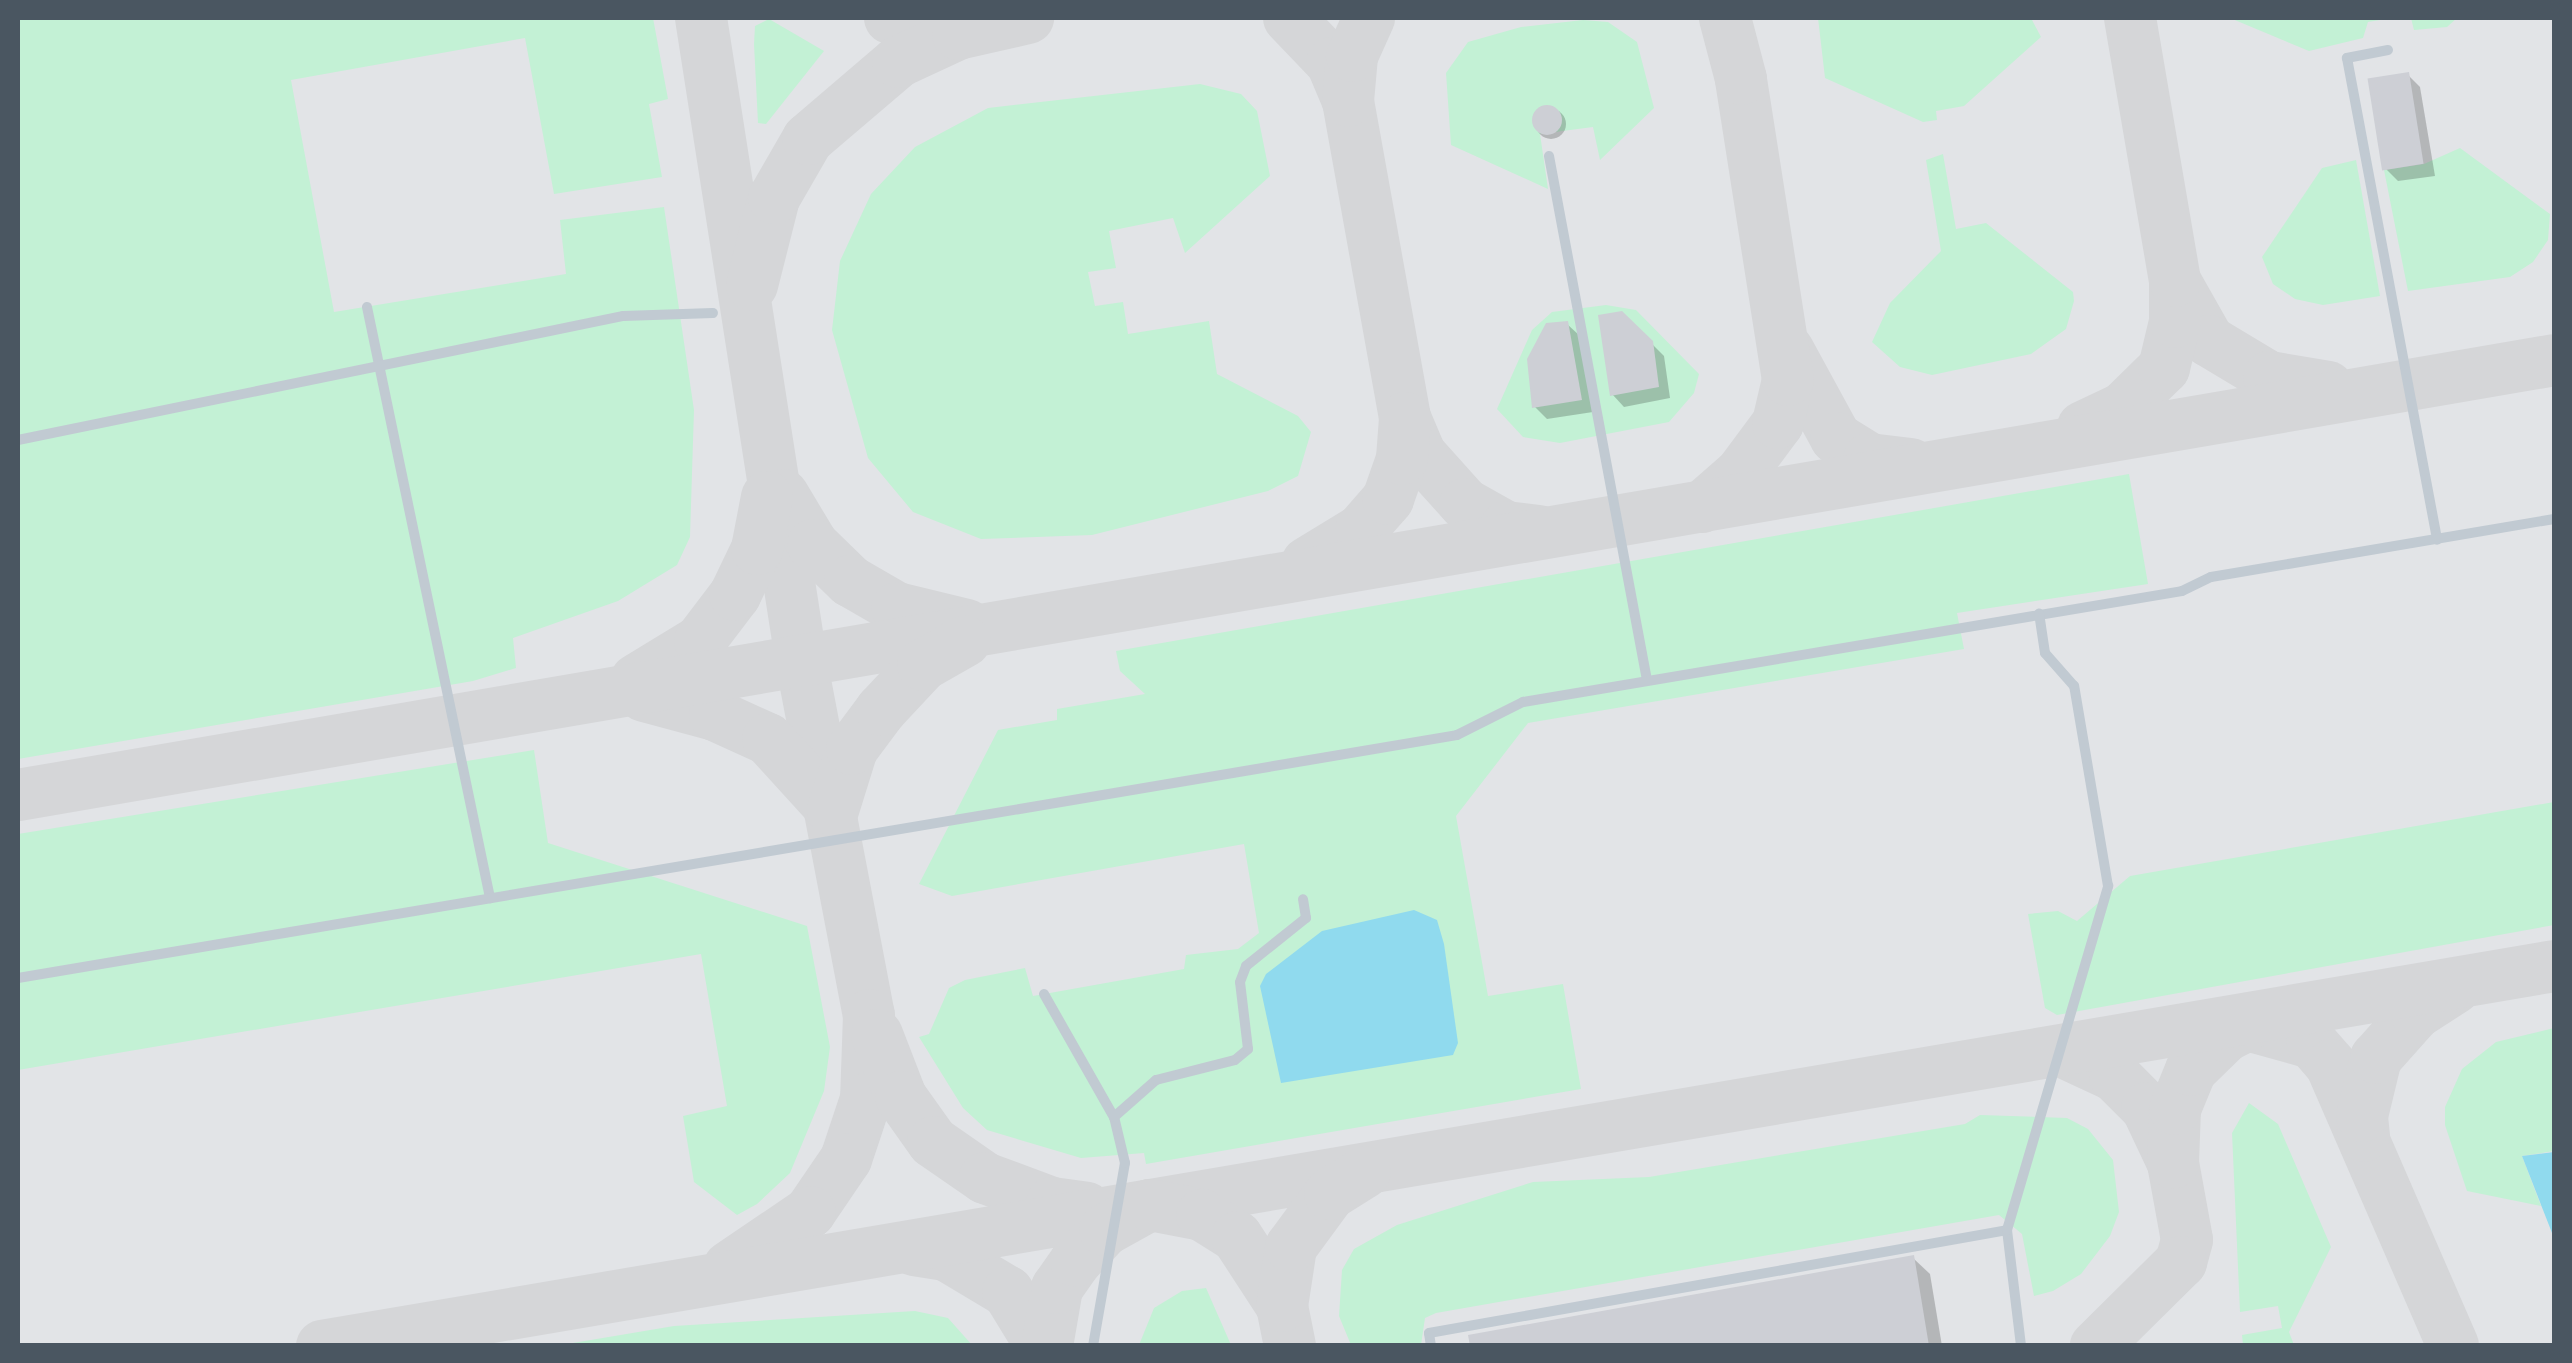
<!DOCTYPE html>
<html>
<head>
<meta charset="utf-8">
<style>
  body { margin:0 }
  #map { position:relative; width:2572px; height:1363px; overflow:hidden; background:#f5f3f3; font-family:"Work Sans",sans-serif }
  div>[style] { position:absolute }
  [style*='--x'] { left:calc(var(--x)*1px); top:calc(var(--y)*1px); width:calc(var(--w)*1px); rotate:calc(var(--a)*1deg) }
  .airport>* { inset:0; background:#e2e4e7; transform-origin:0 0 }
  .green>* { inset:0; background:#c3f1d5 }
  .water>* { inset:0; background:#90daee }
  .shadow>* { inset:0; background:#0003 }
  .round { border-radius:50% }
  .taxiway>* { height:52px; margin:-26px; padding:0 26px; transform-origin:26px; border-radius:26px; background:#d5d6d8 }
  .building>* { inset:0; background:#cdcfd5; transform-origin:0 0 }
  .lane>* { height:10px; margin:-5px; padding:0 5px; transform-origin:5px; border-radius:5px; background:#c1cad2 }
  span { translate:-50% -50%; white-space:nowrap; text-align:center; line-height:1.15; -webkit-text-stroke:10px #fff; paint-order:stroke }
  .frame { position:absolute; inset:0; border:20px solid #4a5661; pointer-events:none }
</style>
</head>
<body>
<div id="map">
  <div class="airport">
    <i style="left:18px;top:18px;width:2536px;height:1327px"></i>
  </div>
  <div class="green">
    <i style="clip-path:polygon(18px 18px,653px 18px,668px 99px,649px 104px,662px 177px,554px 194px,525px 38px,291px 80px,334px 312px,566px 274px,560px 220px,664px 207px,694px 410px,690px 537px,677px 565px,618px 601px,513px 638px,516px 668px,473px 681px,18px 759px)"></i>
    <i style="clip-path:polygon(2031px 18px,2041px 37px,1964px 106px,1936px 111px,1937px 120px,1923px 122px,1825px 78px,1818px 18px)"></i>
    <i style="clip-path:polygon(2230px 18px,2392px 18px,2368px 22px,2363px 38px,2309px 51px)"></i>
    <i style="clip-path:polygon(2411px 18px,2457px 18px,2447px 27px,2414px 30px)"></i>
    <i style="clip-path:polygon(769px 19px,824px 51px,766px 124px,758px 123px,754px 44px,755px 26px)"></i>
    <i style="clip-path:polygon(1583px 20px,1608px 22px,1637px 42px,1654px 108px,1600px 160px,1593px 127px,1540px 134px,1548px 189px,1451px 145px,1446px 73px,1468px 42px,1521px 27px)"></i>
    <i style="clip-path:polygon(1200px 84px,1241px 94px,1257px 111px,1270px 176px,1185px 253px,1173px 218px,1109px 231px,1116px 268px,1088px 272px,1095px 306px,1123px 302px,1128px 334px,1209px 321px,1217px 374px,1298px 416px,1311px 432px,1298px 476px,1268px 491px,1092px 535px,981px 539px,913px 512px,868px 458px,832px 330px,840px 261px,871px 194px,915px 147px,988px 108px)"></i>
    <i style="clip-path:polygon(2460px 148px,2550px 214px,2548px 240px,2533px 262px,2510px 277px,2408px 291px,2384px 170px,2424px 164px)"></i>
    <i style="clip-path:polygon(1943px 154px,1956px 229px,1986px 223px,2073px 292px,2074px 301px,2066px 329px,2031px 354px,1932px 375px,1900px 367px,1872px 342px,1890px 303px,1941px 251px,1926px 160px)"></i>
    <i style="clip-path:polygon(2356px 160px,2380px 296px,2323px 305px,2295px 299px,2273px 284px,2262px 257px,2322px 168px)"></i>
    <i style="clip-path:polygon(1606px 305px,1636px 310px,1699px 374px,1694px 393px,1669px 422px,1560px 443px,1523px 437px,1497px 409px,1532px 330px,1552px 312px)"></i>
    <i style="clip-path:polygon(2129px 474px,2148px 584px,1957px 613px,1964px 649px,1528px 723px,1456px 816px,1488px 996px,1563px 984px,1581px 1089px,1146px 1164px,1144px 1153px,1081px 1158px,987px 1130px,963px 1108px,919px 1037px,929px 1034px,949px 988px,965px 980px,1025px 968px,1033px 996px,1184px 969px,1186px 955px,1238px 949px,1259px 933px,1244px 844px,952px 896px,919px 884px,998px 730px,1057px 720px,1057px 709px,1145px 694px,1120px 671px,1116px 651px)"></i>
    <i style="clip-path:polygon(534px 750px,548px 843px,807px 926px,830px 1047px,824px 1091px,790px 1173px,757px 1204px,737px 1215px,694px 1182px,683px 1116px,727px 1106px,701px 954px,18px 1070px,18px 834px)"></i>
    <i style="clip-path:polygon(2554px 802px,2554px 925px,2057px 1015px,2045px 1008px,2028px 914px,2058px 911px,2077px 921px,2130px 876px)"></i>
    <i style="clip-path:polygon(2554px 1028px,2554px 1151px,2522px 1156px,2541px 1206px,2467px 1191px,2445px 1125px,2445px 1107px,2462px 1069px,2496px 1042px)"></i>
    <i style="clip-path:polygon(2249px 1103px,2278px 1124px,2331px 1247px,2289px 1332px,2294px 1345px,2243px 1345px,2242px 1335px,2282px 1328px,2278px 1306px,2240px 1312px,2232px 1133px)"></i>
    <i style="clip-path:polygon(1980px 1115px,2067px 1118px,2088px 1129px,2113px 1160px,2119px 1212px,2110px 1236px,2081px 1274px,2053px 1291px,2034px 1296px,2022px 1234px,1999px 1215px,1436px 1313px,1425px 1318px,1421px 1345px,1351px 1345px,1339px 1316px,1342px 1270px,1354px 1249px,1397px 1225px,1533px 1182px,1649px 1177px,1965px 1124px)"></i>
    <i style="clip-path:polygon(1206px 1288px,1231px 1345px,1139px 1345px,1154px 1308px,1182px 1291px)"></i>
    <i style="clip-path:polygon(915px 1311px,948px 1318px,972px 1345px,561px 1345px,674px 1326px)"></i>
  </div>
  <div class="water">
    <i style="clip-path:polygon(1414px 910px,1437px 920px,1444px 944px,1458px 1043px,1453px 1055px,1281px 1083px,1260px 986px,1266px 974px,1322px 931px)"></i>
    <i style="clip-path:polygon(2554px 1152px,2554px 1238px,2522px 1156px)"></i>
  </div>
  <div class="shadow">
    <i style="clip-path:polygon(2408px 75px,2420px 87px,2435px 176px,2398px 181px,2386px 169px)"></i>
    <i class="round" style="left:1536px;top:109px;width:30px;height:30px"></i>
    <i style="clip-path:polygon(1621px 313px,1664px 356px,1670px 398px,1624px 407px,1612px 394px)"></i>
    <i style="clip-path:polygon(1567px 324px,1580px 336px,1593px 412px,1547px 419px,1535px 407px)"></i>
    <i style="clip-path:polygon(1913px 1258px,1930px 1274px,1942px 1346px,1473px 1346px)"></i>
  </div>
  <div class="taxiway">
    <i style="--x:701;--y:18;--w:655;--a:81.13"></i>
    <i style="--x:802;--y:665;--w:356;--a:79.2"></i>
    <i style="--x:869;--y:1015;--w:84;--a:92"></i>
    <i style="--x:866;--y:1099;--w:63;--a:108.4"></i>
    <i style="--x:846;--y:1159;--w:64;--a:124.2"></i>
    <i style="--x:810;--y:1212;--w:98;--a:145.8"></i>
    <i style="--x:890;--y:18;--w:80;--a:4.3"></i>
    <i style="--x:1289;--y:18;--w:62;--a:46.3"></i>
    <i style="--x:1332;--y:63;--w:41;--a:67.2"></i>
    <i style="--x:1348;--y:101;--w:322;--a:79.8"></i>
    <i style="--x:1405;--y:418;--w:39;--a:67"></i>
    <i style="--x:1420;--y:454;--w:67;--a:48"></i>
    <i style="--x:1465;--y:504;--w:47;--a:29.3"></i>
    <i style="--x:1506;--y:527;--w:33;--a:7"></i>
    <i style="--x:1348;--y:101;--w:45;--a:-84.9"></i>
    <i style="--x:1352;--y:56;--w:42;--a:-65.9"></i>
    <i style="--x:2175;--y:281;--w:69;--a:60.5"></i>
    <i style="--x:2209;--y:341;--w:70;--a:31"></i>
    <i style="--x:2269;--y:377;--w:60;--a:9.6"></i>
    <i style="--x:752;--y:285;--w:90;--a:-75.8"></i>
    <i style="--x:774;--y:198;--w:68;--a:-60"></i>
    <i style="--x:808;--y:139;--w:118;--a:-40.5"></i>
    <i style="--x:898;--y:62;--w:66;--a:-25"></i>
    <i style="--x:958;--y:34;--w:72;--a:-12.9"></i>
    <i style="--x:1788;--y:350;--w:100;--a:61.4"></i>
    <i style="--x:1836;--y:438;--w:39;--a:32"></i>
    <i style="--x:1869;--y:459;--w:42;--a:6.8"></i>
    <i style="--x:2083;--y:427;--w:44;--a:-25.4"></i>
    <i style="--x:2123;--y:408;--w:57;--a:-44.3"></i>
    <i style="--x:2164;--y:368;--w:47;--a:-76.6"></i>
    <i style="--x:2175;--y:322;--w:41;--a:-90"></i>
    <i style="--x:2175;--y:281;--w:267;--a:-99.7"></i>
    <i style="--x:783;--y:495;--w:58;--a:59"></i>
    <i style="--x:813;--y:545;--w:52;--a:44.2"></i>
    <i style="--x:850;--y:581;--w:54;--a:29.9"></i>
    <i style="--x:897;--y:608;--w:72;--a:13.7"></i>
    <i style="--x:1702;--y:507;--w:52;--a:-41.1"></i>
    <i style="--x:1741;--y:473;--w:62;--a:-53.5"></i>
    <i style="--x:1778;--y:423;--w:44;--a:-76.9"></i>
    <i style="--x:1788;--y:380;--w:305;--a:-98.9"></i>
    <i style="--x:1741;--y:79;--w:63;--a:-104.7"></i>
    <i style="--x:1307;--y:563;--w:63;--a:-31.4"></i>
    <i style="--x:1361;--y:530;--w:41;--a:-48.9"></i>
    <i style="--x:1388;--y:499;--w:42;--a:-70.7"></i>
    <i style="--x:1402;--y:459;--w:41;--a:-85.8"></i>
    <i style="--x:636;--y:680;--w:75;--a:-31.4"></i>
    <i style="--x:700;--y:641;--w:58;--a:-52.7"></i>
    <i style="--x:735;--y:595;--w:51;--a:-64.4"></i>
    <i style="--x:757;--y:549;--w:53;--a:-79.1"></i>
    <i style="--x:644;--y:696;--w:73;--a:15"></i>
    <i style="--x:715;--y:715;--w:58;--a:24.4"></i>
    <i style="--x:768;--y:739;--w:91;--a:47.7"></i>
    <i style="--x:18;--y:795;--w:2573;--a:-9.73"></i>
    <i style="--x:833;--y:810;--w:64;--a:-72.7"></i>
    <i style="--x:852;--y:749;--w:49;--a:-53.4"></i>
    <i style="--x:881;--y:710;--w:62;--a:-47"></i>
    <i style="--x:923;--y:665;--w:48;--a:-29.7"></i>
    <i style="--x:2247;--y:1025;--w:67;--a:15.5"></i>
    <i style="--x:2312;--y:1043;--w:29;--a:49"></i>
    <i style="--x:2331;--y:1065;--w:306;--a:66.5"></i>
    <i style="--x:877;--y:1035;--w:66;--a:68.8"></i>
    <i style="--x:901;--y:1097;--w:55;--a:54.6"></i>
    <i style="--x:933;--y:1142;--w:63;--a:34.7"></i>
    <i style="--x:985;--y:1178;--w:72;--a:20.5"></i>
    <i style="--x:1052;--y:1203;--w:35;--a:8"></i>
    <i style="--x:2061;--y:1051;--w:60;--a:24.8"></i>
    <i style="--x:2115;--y:1076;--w:45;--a:45"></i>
    <i style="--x:2147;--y:1108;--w:61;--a:64.7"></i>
    <i style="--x:2173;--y:1163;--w:78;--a:79.7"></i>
    <i style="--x:2187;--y:1240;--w:23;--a:105"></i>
    <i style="--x:2181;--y:1262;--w:120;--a:135.3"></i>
    <i style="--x:2364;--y:1136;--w:20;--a:-96"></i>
    <i style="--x:2362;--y:1116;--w:60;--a:-76.4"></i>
    <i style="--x:2376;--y:1058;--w:60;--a:-48.4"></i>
    <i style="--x:2416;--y:1013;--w:46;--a:-32.7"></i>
    <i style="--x:2173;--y:1163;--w:54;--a:-87.9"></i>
    <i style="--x:2175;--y:1109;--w:42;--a:-67.7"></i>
    <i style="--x:2191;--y:1070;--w:49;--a:-44.2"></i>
    <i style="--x:2226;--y:1036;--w:29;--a:-27"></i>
    <i style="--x:914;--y:1250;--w:32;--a:9"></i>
    <i style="--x:946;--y:1255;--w:72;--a:30.8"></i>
    <i style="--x:1008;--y:1292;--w:63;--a:58.6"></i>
    <i style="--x:322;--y:1346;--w:2264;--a:-9.66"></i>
    <i style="--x:1047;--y:1346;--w:59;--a:-80.2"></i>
    <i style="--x:1057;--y:1288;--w:33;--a:-55"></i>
    <i style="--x:1076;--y:1261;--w:42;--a:-46.9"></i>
    <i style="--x:1105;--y:1230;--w:51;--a:-29.1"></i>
    <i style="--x:1150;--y:1205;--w:53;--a:10.9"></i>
    <i style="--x:1202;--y:1215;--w:41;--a:32.2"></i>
    <i style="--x:1237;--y:1237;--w:82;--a:56.9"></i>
    <i style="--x:1290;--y:1346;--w:41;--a:-101.3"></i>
    <i style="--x:1282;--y:1306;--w:60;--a:-81.3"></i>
    <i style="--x:1291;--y:1247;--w:66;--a:-53.7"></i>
    <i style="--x:1330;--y:1194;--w:41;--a:-32.2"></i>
  </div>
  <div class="building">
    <i style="left:2409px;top:72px;width:93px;height:42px;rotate:81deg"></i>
    <i class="round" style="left:1532px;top:105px;width:30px;height:30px"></i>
    <i style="clip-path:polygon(1622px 311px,1653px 341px,1659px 387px,1610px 396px,1598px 315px)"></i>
    <i style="clip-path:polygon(1568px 321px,1582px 400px,1532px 408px,1527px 359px,1546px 323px)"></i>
    <i style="clip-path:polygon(1914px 1255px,1929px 1346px,1470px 1346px,1468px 1335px)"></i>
  </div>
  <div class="lane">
    <i style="--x:2388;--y:50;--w:42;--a:169"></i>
    <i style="--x:2347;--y:58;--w:490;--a:79.4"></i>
    <i style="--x:1549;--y:156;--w:533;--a:79.41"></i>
    <i style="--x:367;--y:307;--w:604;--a:78.24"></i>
    <i style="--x:18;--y:440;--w:618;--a:-11.58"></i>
    <i style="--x:623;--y:316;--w:90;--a:-1.9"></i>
    <i style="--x:18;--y:978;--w:1459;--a:-9.58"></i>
    <i style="--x:1457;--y:735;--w:74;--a:-26.6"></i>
    <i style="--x:1523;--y:702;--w:668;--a:-9.56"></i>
    <i style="--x:2182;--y:591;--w:32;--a:-26"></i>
    <i style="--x:2211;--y:577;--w:348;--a:-9.6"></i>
    <i style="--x:1044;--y:994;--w:142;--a:60.4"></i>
    <i style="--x:2007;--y:1230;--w:117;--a:83.1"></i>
    <i style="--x:1093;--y:1346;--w:186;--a:-80.1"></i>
    <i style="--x:1125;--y:1163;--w:47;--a:-103.4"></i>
    <i style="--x:1114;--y:1117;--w:56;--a:-41.4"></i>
    <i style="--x:1156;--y:1080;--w:81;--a:-14.2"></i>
    <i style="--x:1235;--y:1060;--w:17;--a:-40"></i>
    <i style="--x:1248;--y:1049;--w:67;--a:-96.8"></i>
    <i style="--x:1240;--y:982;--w:17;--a:-69"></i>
    <i style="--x:1246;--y:966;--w:77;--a:-38.7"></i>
    <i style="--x:1306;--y:918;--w:19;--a:-99"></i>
    <i style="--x:1431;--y:1346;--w:13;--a:-99"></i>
    <i style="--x:1429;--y:1333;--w:587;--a:-10.1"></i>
    <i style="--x:2007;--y:1230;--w:359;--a:-73.6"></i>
    <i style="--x:2108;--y:886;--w:203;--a:-99.6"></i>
    <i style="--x:2074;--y:686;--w:44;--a:-131.3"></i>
    <i style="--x:2045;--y:653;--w:40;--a:-98.5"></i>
  </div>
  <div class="frame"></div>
</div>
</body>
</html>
